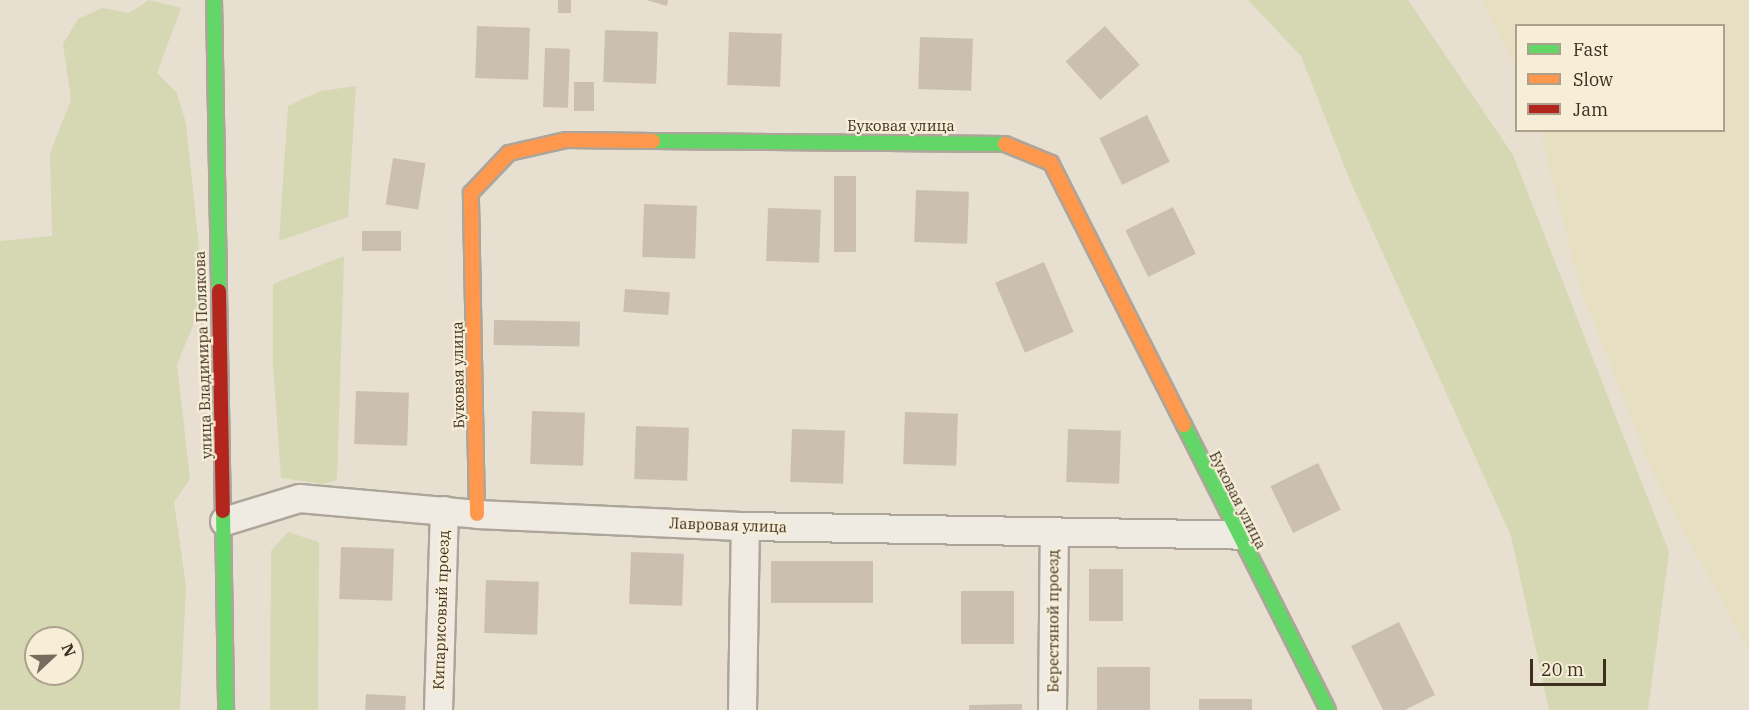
<!DOCTYPE html>
<html>
<head>
<meta charset="utf-8">
<style>
  body { margin:0 }
  #map { position:relative; width:1749px; height:710px; overflow:hidden; background:#e7e0d1; font-family:"IBM Plex Serif",serif }
  div>[style] { position:absolute }
  [style*='--x'] { left:calc(var(--x)*1px); top:calc(var(--y)*1px); width:calc(var(--w)*1px); rotate:calc(var(--a)*1deg) }
  .farmland>* { inset:0; background:#e6dfc2 }
  .green>* { inset:0; background:#d6d7b3 }
  .building>* { inset:0; background:#cbbfb2; transform-origin:0 0 }
  .roads { filter:drop-shadow(2px 0 #ada599) drop-shadow(-2px 0 #ada599) drop-shadow(0 2px #ada599) drop-shadow(0 -2px #ada599) }
  .street>* { height:27px; margin:-13.5px; padding:0 13.5px; transform-origin:13.5px; border-radius:13.5px; background:#efebe3 }
  .fast>* { height:14px; margin:-7px; padding:0 7px; transform-origin:7px; border-radius:7px; background:#63d668 }
  .slow>* { height:14px; margin:-7px; padding:0 7px; transform-origin:7px; border-radius:7px; background:#ff974d }
  .jam>* { height:14px; margin:-7px; padding:0 7px; transform-origin:7px; border-radius:7px; background:#b3261e }
  span { translate:-50% -50%; white-space:nowrap; text-align:center; line-height:1.15; -webkit-text-stroke:4.5px #f7eed8; paint-order:stroke }
  .street-label { font-size:15px; color:#3d2e20 }
  .legend { position:absolute; left:1515px; top:24px; width:210px; height:108px; box-sizing:border-box; background:#f7eed8; border:2px solid #ada18e; margin:0; padding:8px 10px; list-style:none; font-size:18px; color:#3d2e20 }
  .legend li { display:flex; align-items:center; gap:12px; height:30px }
  .legend b { width:30px; border:2px solid #ada18e }
  .north { position:absolute; left:24px; top:626px; width:60px; height:60px; box-sizing:border-box; background:#f7eed8; border:2px solid #ada18e; border-radius:50%; rotate:68deg; font-size:16px; font-weight:700; line-height:24px; text-align:center; color:#3d2e20 }
  .north::after { content:''; display:block; margin:auto; width:21px; height:27px; background:#786c5e; clip-path:polygon(50% 0,100% 100%,50% 72%,0 100%) }
  .scale { position:absolute; left:1530px; top:659px; width:76px; height:27px; box-sizing:border-box; border:3px solid #3d2e20; border-top:0; padding-left:8px; font-size:18px; line-height:21px; white-space:nowrap; color:#3d2e20; -webkit-text-stroke:4px #f7eed8; paint-order:stroke }
</style>
</head>
<body>
<div id="map">
  <div class="farmland">
    <i style="clip-path:polygon(1482px 0,1749px 0,1749px 651px,1654px 477px,1579px 285px,1540px 131px,1724px 130px,1724px 26px,1516px 26px,1516px 67px)"></i>
  </div>
  <div class="green">
    <i style="clip-path:polygon(evenodd,149px 0,181px 8px,157px 73px,177px 93px,186px 123px,199px 248px,200px 309px,177px 364px,190px 479px,174px 502px,186px 586px,180px 710px,0 710px,0 241px,52px 236px,50px 153px,71px 100px,63px 44px,78px 19px,102px 8px,129px 13px,149px 0,36px 638px,72px 638px,72px 674px,36px 674px,36px 638px)"></i>
    <i style="clip-path:polygon(1248px 0,1408px 0,1513px 155px,1669px 552px,1648px 710px,1549px 710px,1511px 536px,1351px 183px,1301px 56px)"></i>
    <i style="clip-path:polygon(356px 86px,348px 217px,279px 241px,288px 106px,320px 91px)"></i>
    <i style="clip-path:polygon(344px 256px,337px 480px,324px 484px,281px 478px,273px 365px,273px 284px)"></i>
    <i style="clip-path:polygon(288px 532px,319px 542px,318px 710px,270px 710px,271px 551px)"></i>
  </div>
  <div class="building">
    <i style="left:558px;top:0;width:13px;height:13px"></i>
    <i style="clip-path:polygon(646px 0,668px 0,667px 6px)"></i>
    <i style="left:477px;top:26px;width:53px;height:52px;rotate:2deg"></i>
    <i style="left:1105px;top:26px;width:52px;height:53px;rotate:48deg"></i>
    <i style="left:605px;top:30px;width:53px;height:52px;rotate:2deg"></i>
    <i style="left:729px;top:32px;width:53px;height:53px;rotate:2deg"></i>
    <i style="left:920px;top:37px;width:53px;height:52px;rotate:2deg"></i>
    <i style="left:545px;top:48px;width:25px;height:59px;rotate:2deg"></i>
    <i style="left:574px;top:82px;width:20px;height:29px"></i>
    <i style="left:1147px;top:115px;width:52px;height:53px;rotate:64deg"></i>
    <i style="left:393px;top:158px;width:33px;height:47px;rotate:9deg"></i>
    <i style="left:834px;top:176px;width:22px;height:76px"></i>
    <i style="left:916px;top:190px;width:53px;height:52px;rotate:2deg"></i>
    <i style="left:644px;top:204px;width:53px;height:53px;rotate:2deg"></i>
    <i style="left:1173px;top:207px;width:52px;height:53px;rotate:64deg"></i>
    <i style="left:768px;top:208px;width:53px;height:53px;rotate:2deg"></i>
    <i style="left:362px;top:231px;width:39px;height:20px"></i>
    <i style="left:1044px;top:262px;width:76px;height:53px;rotate:67deg"></i>
    <i style="left:625px;top:289px;width:45px;height:23px;rotate:4deg"></i>
    <i style="left:494px;top:320px;width:86px;height:25px;rotate:1deg"></i>
    <i style="left:356px;top:391px;width:53px;height:53px;rotate:2deg"></i>
    <i style="left:532px;top:411px;width:53px;height:53px;rotate:2deg"></i>
    <i style="left:905px;top:412px;width:53px;height:52px;rotate:2deg"></i>
    <i style="left:636px;top:426px;width:53px;height:53px;rotate:2deg"></i>
    <i style="left:792px;top:429px;width:53px;height:53px;rotate:2deg"></i>
    <i style="left:1068px;top:429px;width:53px;height:53px;rotate:2deg"></i>
    <i style="left:1318px;top:463px;width:52px;height:53px;rotate:64deg"></i>
    <i style="left:341px;top:547px;width:53px;height:52px;rotate:2deg"></i>
    <i style="left:631px;top:552px;width:53px;height:52px;rotate:2deg"></i>
    <i style="left:771px;top:561px;width:102px;height:42px"></i>
    <i style="left:1089px;top:569px;width:34px;height:52px"></i>
    <i style="left:486px;top:580px;width:53px;height:53px;rotate:2deg"></i>
    <i style="left:961px;top:591px;width:53px;height:53px"></i>
    <i style="clip-path:polygon(1399px 622px,1435px 695px,1405px 710px,1383px 710px,1351px 646px)"></i>
    <i style="left:1097px;top:667px;width:53px;height:43px"></i>
    <i style="left:366px;top:694px;width:40px;height:16px;rotate:3deg"></i>
    <i style="left:1199px;top:699px;width:53px;height:11px"></i>
    <i style="clip-path:polygon(1022px 704px,1022px 710px,969px 710px,969px 705px)"></i>
  </div>
  <div class="roads">
    <div class="street">
      <i style="--x:224;--y:521;--w:78;--a:-17"></i>
      <i style="--x:299;--y:498;--w:179;--a:5.1"></i>
      <i style="--x:477;--y:514;--w:268;--a:2.6"></i>
      <i style="--x:745;--y:526;--w:492;--a:1"></i>
      <i style="--x:438;--y:710;--w:200;--a:-88.3"></i>
      <i style="--x:742;--y:710;--w:184;--a:-89.1"></i>
      <i style="--x:1052;--y:710;--w:179;--a:-89.4"></i>
    </div>
    <div class="fast">
      <i style="--x:214;--y:0;--w:291;--a:89"></i>
      <i style="--x:653;--y:141;--w:352;--a:0.5"></i>
      <i style="--x:1184;--y:425;--w:319;--a:63.2"></i>
      <i style="--x:223;--y:511;--w:199;--a:89.1"></i>
    </div>
    <div class="slow">
      <i style="--x:1005;--y:144;--w:50;--a:22.4"></i>
      <i style="--x:1051;--y:163;--w:294;--a:63.1"></i>
      <i style="--x:477;--y:514;--w:321;--a:-91.1"></i>
      <i style="--x:471;--y:193;--w:55;--a:-46.5"></i>
      <i style="--x:509;--y:153;--w:58;--a:-12.8"></i>
      <i style="--x:566;--y:140;--w:87;--a:0.7"></i>
    </div>
    <div class="jam">
      <i style="--x:219;--y:291;--w:220;--a:89"></i>
    </div>
  </div>
  <div class="street-label">
    <span style="left:901px;top:126px">Буковая улица</span>
    <span style="left:203px;top:355px;rotate:-92deg">улица Владимира Полякова</span>
    <span style="left:458px;top:375px;rotate:-91deg">Буковая улица</span>
    <span style="left:1238px;top:500px;rotate:63deg">Буковая улица</span>
    <span style="left:728px;top:525px;rotate:2deg">Лавровая улица</span>
    <span style="left:441px;top:610px;rotate:-88deg">Кипарисовый проезд</span>
    <span style="left:1053px;top:621px;rotate:-90deg">Берестяной проезд</span>
  </div>
  <ul class="legend">
  <li><b style="height:8px;background:#63d668"></b>Fast</li>
  <li><b style="height:8px;background:#ff974d"></b>Slow</li>
  <li><b style="height:8px;background:#b3261e"></b>Jam</li>
  </ul>
  <div class="north">N</div>
  <div class="scale">20 m</div>
</div>
</body>
</html>
